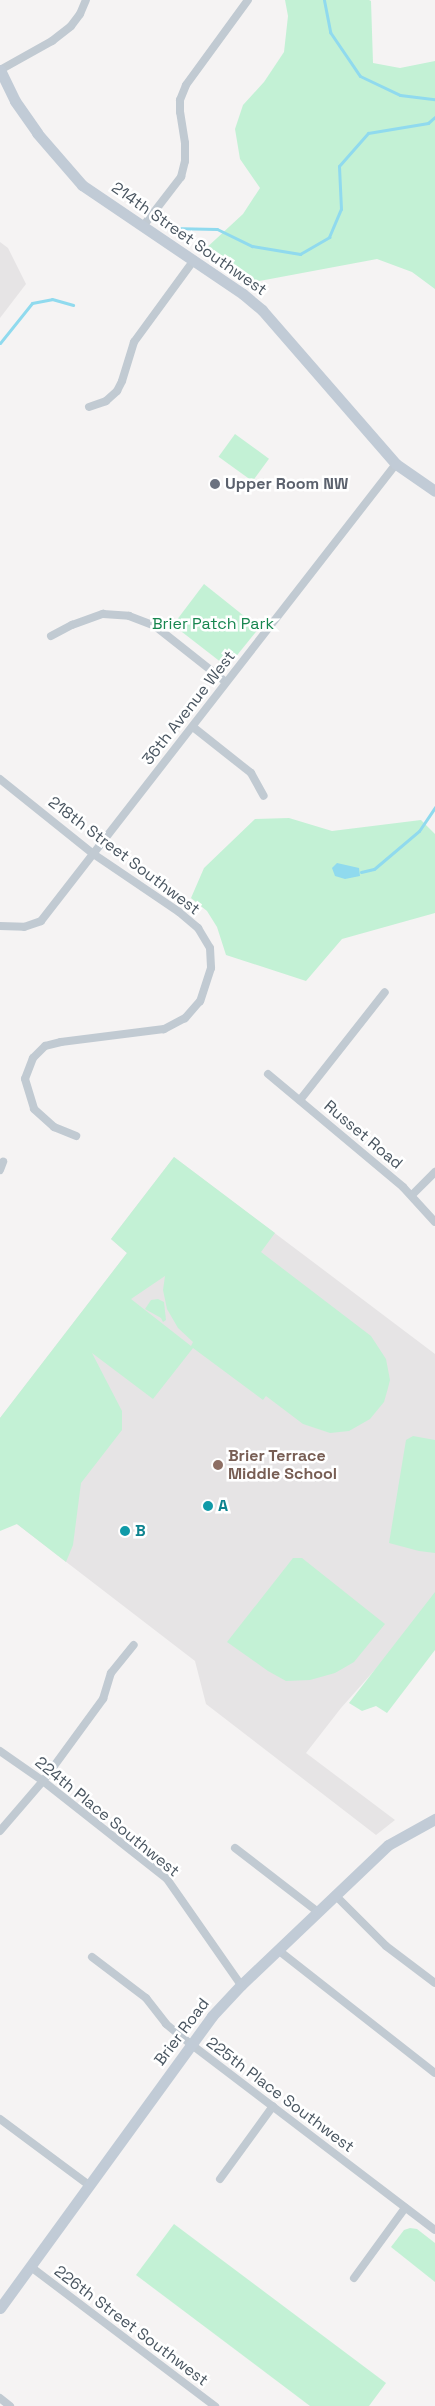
<!DOCTYPE html>
<html>
<head>
<meta charset="utf-8">
<style>
  body { margin:0 }
  #map { position:relative; width:435px; height:2406px; overflow:hidden; background:#f5f3f3; font-family:"Space Grotesk",sans-serif }
  div>[style] { position:absolute }
  [style*='--x'] { left:calc(var(--x)*1px); top:calc(var(--y)*1px); width:calc(var(--w)*1px); rotate:calc(var(--a)*1deg) }
  .education>* { inset:0; background:#e6e4e5 }
  .green>* { inset:0; background:#c3f1d5; transform-origin:0 0 }
  .water>* { inset:0; background:#90daee }
  .stream>* { height:3px; margin:-1.5px; padding:0 1.5px; transform-origin:1.5px; border-radius:1.5px; background:#90daee }
  .street>* { height:8px; margin:-4px; padding:0 4px; transform-origin:4px; border-radius:4px; background:#c1cad2 }
  .secondary>* { height:11px; margin:-5.5px; padding:0 5.5px; transform-origin:5.5px; border-radius:5.5px; background:#c1cbd6 }
  .dots>* { width:14px; height:14px; translate:-50% -50%; box-sizing:border-box; border:2px solid #fff; border-radius:50% }
  span { translate:-50% -50%; white-space:nowrap; text-align:center; line-height:1.15; -webkit-text-stroke:5px #fff; paint-order:stroke }
  .street-label { font-size:16px; color:#4a5661 }
  .worship-label { font-size:16px; color:#5b616d; font-weight:700 }
  .left { translate:0 -50%; text-align:left }
  .park-label { font-size:16px; color:#17864f }
  .education-label { font-size:16px; color:#785e54; font-weight:700 }
  .culture-label { font-size:16px; color:#0d838f; font-weight:700 }
</style>
</head>
<body>
<div id="map">
  <div class="education">
    <i style="clip-path:polygon(0 242px,8px 248px,26px 284px,0 318px)"></i>
    <i style="clip-path:polygon(174px 1157px,435px 1354px,435px 1602px,341px 1708px,306px 1753px,395px 1820px,376px 1835px,206px 1704px,195px 1661px,0 1511px,0 1418px,127px 1253px,111px 1239px)"></i>
  </div>
  <div class="green">
    <i style="clip-path:polygon(285px 0,369px 0,371px 1px,373px 63px,400px 68px,435px 61px,435px 289px,412px 272px,377px 259px,249px 283px,203px 251px,243px 214px,260px 188px,240px 159px,235px 129px,243px 105px,264px 82px,284px 52px,288px 16px)"></i>
    <i style="left:235px;top:434px;width:42px;height:28px;rotate:36deg"></i>
    <i style="clip-path:polygon(204px 584px,259px 628px,234px 659px,228px 664px,222px 663px,173px 625px)"></i>
    <i style="clip-path:polygon(289px 818px,332px 831px,421px 820px,435px 834px,435px 913px,342px 939px,306px 981px,226px 955px,217px 927px,207px 911px,191px 898px,204px 868px,255px 819px)"></i>
    <i style="clip-path:polygon(evenodd,174px 1157px,275px 1233px,261px 1252px,371px 1336px,386px 1359px,390px 1380px,388px 1388px,384px 1402px,370px 1419px,349px 1431px,330px 1433px,303px 1424px,266px 1396px,263px 1400px,193px 1348px,153px 1399px,92px 1353px,122px 1411px,122px 1430px,81px 1483px,73px 1545px,66px 1562px,17px 1524px,0 1531px,0 1418px,127px 1253px,111px 1239px,174px 1157px,165px 1276px,163px 1290px,167px 1309px,178px 1328px,193px 1342px,191px 1346px,131px 1299px,165px 1276px)"></i>
    <i style="clip-path:polygon(158px 1299px,164px 1302px,166px 1320px,163px 1322px,161px 1318px,145px 1309px,151px 1300px)"></i>
    <i style="clip-path:polygon(413px 1436px,435px 1440px,435px 1553px,419px 1551px,389px 1543px,406px 1440px)"></i>
    <i style="clip-path:polygon(293px 1558px,302px 1558px,385px 1624px,354px 1662px,335px 1673px,310px 1680px,286px 1681px,268px 1671px,227px 1642px)"></i>
    <i style="clip-path:polygon(435px 1592px,435px 1650px,387px 1713px,376px 1706px,362px 1711px,349px 1703px)"></i>
    <i style="clip-path:polygon(174px 2224px,386px 2383px,369px 2406px,310px 2406px,136px 2275px)"></i>
    <i style="clip-path:polygon(410px 2228px,417px 2229px,435px 2243px,435px 2282px,391px 2247px,404px 2230px)"></i>
  </div>
  <div class="water">
    <i style="clip-path:polygon(337px 863px,359px 868px,360px 876px,345px 879px,335px 876px,332px 868px)"></i>
  </div>
  <div class="stream">
    <i style="--x:324;--y:0;--w:33;--a:79"></i>
    <i style="--x:330;--y:32;--w:53;--a:55.7"></i>
    <i style="--x:360;--y:76;--w:44;--a:25.4"></i>
    <i style="--x:400;--y:95;--w:35;--a:7"></i>
    <i style="--x:170;--y:228;--w:47;--a:1.2"></i>
    <i style="--x:217;--y:229;--w:39;--a:26"></i>
    <i style="--x:252;--y:246;--w:49;--a:9.5"></i>
    <i style="--x:300;--y:254;--w:34;--a:-30"></i>
    <i style="--x:329;--y:237;--w:30;--a:-67"></i>
    <i style="--x:341;--y:209;--w:43;--a:-92.7"></i>
    <i style="--x:339;--y:166;--w:44;--a:-48.7"></i>
    <i style="--x:368;--y:133;--w:61;--a:-9.5"></i>
    <i style="--x:428;--y:123;--w:9;--a:-41"></i>
    <i style="--x:0;--y:343;--w:51;--a:-51.3"></i>
    <i style="--x:32;--y:303;--w:20;--a:-11"></i>
    <i style="--x:52;--y:299;--w:22;--a:16"></i>
    <i style="--x:361;--y:872;--w:13;--a:-13"></i>
    <i style="--x:374;--y:869;--w:59;--a:-40.2"></i>
    <i style="--x:419;--y:831;--w:29;--a:-56"></i>
  </div>
  <div class="street">
    <i style="--x:0;--y:70;--w:60;--a:-29.1"></i>
    <i style="--x:52;--y:41;--w:24;--a:-38"></i>
    <i style="--x:71;--y:26;--w:15;--a:-53"></i>
    <i style="--x:80;--y:14;--w:15;--a:-67"></i>
    <i style="--x:144;--y:225;--w:61;--a:-52.4"></i>
    <i style="--x:181;--y:177;--w:16;--a:-76"></i>
    <i style="--x:185;--y:161;--w:18;--a:-90"></i>
    <i style="--x:185;--y:143;--w:31;--a:-99"></i>
    <i style="--x:180;--y:112;--w:12;--a:-90"></i>
    <i style="--x:180;--y:100;--w:16;--a:-68"></i>
    <i style="--x:186;--y:85;--w:105;--a:-53.9"></i>
    <i style="--x:89;--y:407;--w:18;--a:-19"></i>
    <i style="--x:106;--y:401;--w:15;--a:-42"></i>
    <i style="--x:117;--y:391;--w:11;--a:-63"></i>
    <i style="--x:122;--y:381;--w:41;--a:-72.9"></i>
    <i style="--x:134;--y:342;--w:102;--a:-53.8"></i>
    <i style="--x:51;--y:636;--w:24;--a:-28"></i>
    <i style="--x:72;--y:625;--w:33;--a:-20"></i>
    <i style="--x:103;--y:614;--w:26;--a:4"></i>
    <i style="--x:129;--y:616;--w:28;--a:21"></i>
    <i style="--x:155;--y:626;--w:90;--a:38.3"></i>
    <i style="--x:193;--y:727;--w:74;--a:38.4"></i>
    <i style="--x:251;--y:773;--w:26;--a:61"></i>
    <i style="--x:0;--y:779;--w:118;--a:38.8"></i>
    <i style="--x:92;--y:853;--w:105;--a:34.1"></i>
    <i style="--x:179;--y:912;--w:25;--a:40"></i>
    <i style="--x:198;--y:928;--w:23;--a:59"></i>
    <i style="--x:210;--y:948;--w:20;--a:87"></i>
    <i style="--x:211;--y:968;--w:35;--a:108"></i>
    <i style="--x:200;--y:1001;--w:23;--a:131"></i>
    <i style="--x:185;--y:1018;--w:24;--a:152"></i>
    <i style="--x:164;--y:1029;--w:104;--a:172.8"></i>
    <i style="--x:61;--y:1042;--w:16;--a:166"></i>
    <i style="--x:45;--y:1046;--w:17;--a:135"></i>
    <i style="--x:33;--y:1058;--w:22;--a:111"></i>
    <i style="--x:25;--y:1079;--w:31;--a:73"></i>
    <i style="--x:34;--y:1109;--w:27;--a:42"></i>
    <i style="--x:54;--y:1127;--w:24;--a:22"></i>
    <i style="--x:0;--y:926;--w:24;--a:2"></i>
    <i style="--x:24;--y:927;--w:18;--a:-19"></i>
    <i style="--x:41;--y:921;--w:579;--a:-52.16"></i>
    <i style="--x:268;--y:1074;--w:176;--a:39.9"></i>
    <i style="--x:403;--y:1187;--w:47;--a:47.6"></i>
    <i style="--x:300;--y:1100;--w:137;--a:-51.8"></i>
    <i style="--x:0;--y:1170;--w:9;--a:-69"></i>
    <i style="--x:412;--y:1195;--w:33;--a:-45"></i>
    <i style="--x:0;--y:1751;--w:52;--a:34.9"></i>
    <i style="--x:43;--y:1781;--w:158;--a:38.3"></i>
    <i style="--x:167;--y:1879;--w:129;--a:55.1"></i>
    <i style="--x:0;--y:1831;--w:66;--a:-49.3"></i>
    <i style="--x:43;--y:1781;--w:102;--a:-53.8"></i>
    <i style="--x:103;--y:1699;--w:27;--a:-73"></i>
    <i style="--x:111;--y:1673;--w:36;--a:-51"></i>
    <i style="--x:235;--y:1848;--w:105;--a:37.6"></i>
    <i style="--x:335;--y:1895;--w:72;--a:45"></i>
    <i style="--x:386;--y:1946;--w:61;--a:37.1"></i>
    <i style="--x:278;--y:1950;--w:199;--a:38.1"></i>
    <i style="--x:92;--y:1957;--w:68;--a:37.2"></i>
    <i style="--x:146;--y:1998;--w:33;--a:52"></i>
    <i style="--x:166;--y:2024;--w:33;--a:39"></i>
    <i style="--x:192;--y:2045;--w:305;--a:37.3"></i>
    <i style="--x:0;--y:2119;--w:111;--a:36.6"></i>
    <i style="--x:220;--y:2179;--w:90;--a:-54"></i>
    <i style="--x:31;--y:2267;--w:231;--a:37.1"></i>
    <i style="--x:354;--y:2278;--w:87;--a:-53.9"></i>
    <i style="--x:0;--y:2398;--w:13;--a:39"></i>
  </div>
  <div class="secondary">
    <i style="--x:0;--y:70;--w:34;--a:64"></i>
    <i style="--x:15;--y:101;--w:39;--a:55"></i>
    <i style="--x:37;--y:133;--w:69;--a:49.1"></i>
    <i style="--x:82;--y:185;--w:194;--a:34.1"></i>
    <i style="--x:243;--y:294;--w:25;--a:40"></i>
    <i style="--x:262;--y:310;--w:204;--a:49"></i>
    <i style="--x:396;--y:464;--w:47;--a:34.7"></i>
    <i style="--x:0;--y:2308;--w:361;--a:-54"></i>
    <i style="--x:212;--y:2016;--w:42;--a:-46.9"></i>
    <i style="--x:241;--y:1985;--w:203;--a:-43.6"></i>
    <i style="--x:388;--y:1845;--w:54;--a:-29"></i>
  </div>
  <div class="dots">
    <i style="left:215px;top:484px;background:#6b7280"></i>
    <i style="left:218px;top:1465px;background:#8d6e63"></i>
    <i style="left:208px;top:1506px;background:#0f9aa8"></i>
    <i style="left:125px;top:1531px;background:#0f9aa8"></i>
  </div>
  <div class="street-label">
    <span style="left:189px;top:239px;rotate:35deg">214th Street Southwest</span>
    <span style="left:189px;top:708px;rotate:-52deg">36th Avenue West</span>
    <span style="left:124px;top:856px;rotate:37deg">218th Street Southwest</span>
    <span style="left:363px;top:1135px;rotate:40deg">Russet Road</span>
    <span style="left:107px;top:1817px;rotate:39deg">224th Place Southwest</span>
    <span style="left:182px;top:2032px;rotate:-53deg">Brier Road</span>
    <span style="left:280px;top:2095px;rotate:37deg">225th Place Southwest</span>
    <span style="left:131px;top:2326px;rotate:37deg">226th Street Southwest</span>
  </div>
  <div class="worship-label">
    <span class="left" style="left:225px;top:484px">Upper Room NW</span>
  </div>
  <div class="park-label">
    <span style="left:213px;top:624px">Brier Patch Park</span>
  </div>
  <div class="education-label">
    <span class="left" style="left:228px;top:1465px">Brier Terrace<br>Middle School</span>
  </div>
  <div class="culture-label">
    <span class="left" style="left:218px;top:1506px">A</span>
    <span class="left" style="left:135px;top:1531px">B</span>
  </div>
</div>
</body>
</html>
